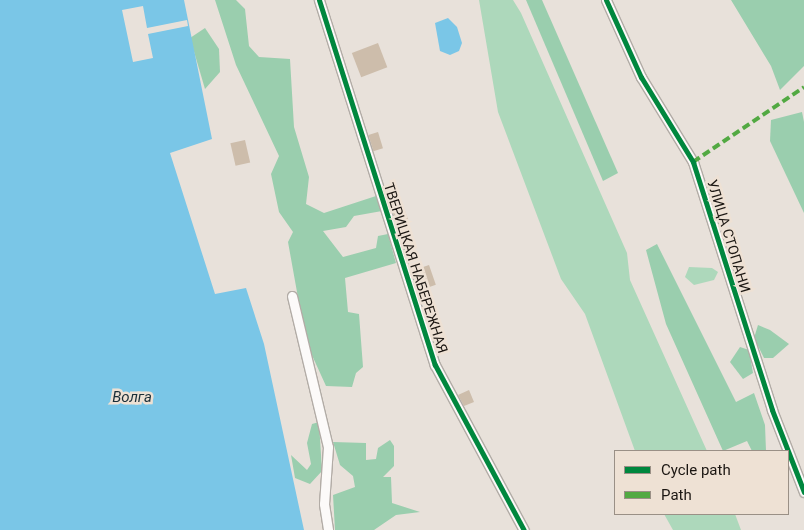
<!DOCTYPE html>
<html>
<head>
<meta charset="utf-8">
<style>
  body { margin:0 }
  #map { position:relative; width:804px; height:530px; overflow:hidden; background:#e8e1da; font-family:Roboto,sans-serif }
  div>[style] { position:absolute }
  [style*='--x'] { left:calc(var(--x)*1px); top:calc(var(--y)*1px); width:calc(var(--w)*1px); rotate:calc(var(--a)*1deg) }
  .green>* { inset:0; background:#add8bb }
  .forest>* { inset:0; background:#9aceae }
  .water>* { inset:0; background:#7ac6e7 }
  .pier>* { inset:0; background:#e8e1da }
  .building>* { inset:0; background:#cdbdab; transform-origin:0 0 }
  .roads { filter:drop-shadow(1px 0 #b2aca6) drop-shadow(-1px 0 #b2aca6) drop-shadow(0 1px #b2aca6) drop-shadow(0 -1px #b2aca6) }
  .street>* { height:9px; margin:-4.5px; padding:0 4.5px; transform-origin:4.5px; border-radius:4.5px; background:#fcfaf9 }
  .quiet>* { height:4px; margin-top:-2px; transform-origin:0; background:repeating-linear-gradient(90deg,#52a942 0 8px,transparent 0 12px) }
  .cycleway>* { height:5px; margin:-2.5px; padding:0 2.5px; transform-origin:2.5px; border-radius:2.5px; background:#00873e }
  span { translate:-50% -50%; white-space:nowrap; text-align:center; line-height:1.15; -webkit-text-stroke:5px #eee1d4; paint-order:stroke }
  .street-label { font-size:14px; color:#1b1612 }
  .water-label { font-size:15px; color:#1a2d37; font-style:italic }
  .legend { position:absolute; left:614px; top:450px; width:175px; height:65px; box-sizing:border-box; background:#eee1d4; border:1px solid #9a9086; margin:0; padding:6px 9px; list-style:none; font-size:15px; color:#1b1612 }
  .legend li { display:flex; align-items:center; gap:10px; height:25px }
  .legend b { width:25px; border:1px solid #9a9086 }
</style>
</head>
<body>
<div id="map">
  <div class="green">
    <i style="clip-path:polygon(479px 0,513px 0,521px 13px,627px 253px,630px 280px,707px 451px,635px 451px,585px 314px,561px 279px,498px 112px)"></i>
    <i style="clip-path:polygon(689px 267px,712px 268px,718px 272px,714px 280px,694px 285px,685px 277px)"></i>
    <i style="clip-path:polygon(664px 514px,735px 514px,741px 530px,673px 530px)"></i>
  </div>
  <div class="forest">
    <i style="clip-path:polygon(215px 0,236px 0,245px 9px,249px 46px,259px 57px,290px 59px,294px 127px,309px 177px,306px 204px,324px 213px,376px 196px,382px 211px,354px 216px,346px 227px,323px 231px,343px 257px,376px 248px,378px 236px,388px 234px,396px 263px,345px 278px,348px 312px,359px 314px,363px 367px,356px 373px,352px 387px,326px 386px,306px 342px,288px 242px,293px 232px,279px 212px,271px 174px,279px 156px,236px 65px)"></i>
    <i style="clip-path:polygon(526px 0,542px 0,618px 173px,603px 181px)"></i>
    <i style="clip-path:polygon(731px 0,804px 0,804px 66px,780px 90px,771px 66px)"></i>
    <i style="clip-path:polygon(205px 28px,219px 49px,220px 72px,205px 89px,190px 38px)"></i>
    <i style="clip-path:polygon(802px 112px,804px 122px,804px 213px,770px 141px,771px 120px)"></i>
    <i style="clip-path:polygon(657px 244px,736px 402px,754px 393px,765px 425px,766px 451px,752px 451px,747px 441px,723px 451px,666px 324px,646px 250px)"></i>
    <i style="clip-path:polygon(758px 325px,770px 330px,789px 344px,773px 358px,764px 358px,754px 338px)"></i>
    <i style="clip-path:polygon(740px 347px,749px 350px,753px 373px,743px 379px,730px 362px)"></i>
    <i style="clip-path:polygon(319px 422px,322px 471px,310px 484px,295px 478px,291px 455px,307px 470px,311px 464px,307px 443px,312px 424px)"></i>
    <i style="clip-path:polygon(390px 440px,394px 446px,394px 466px,383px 477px,391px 477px,392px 503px,420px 512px,396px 515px,374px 530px,335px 530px,333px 495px,355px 487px,353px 476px,340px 465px,333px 442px,366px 443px,366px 460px,376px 459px,378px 448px)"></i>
  </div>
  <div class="water">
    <i style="clip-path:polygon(0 0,184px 0,212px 139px,170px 153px,215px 294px,246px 288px,264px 344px,304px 530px,0 530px)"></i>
    <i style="clip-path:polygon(448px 18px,457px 27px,462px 43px,459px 51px,450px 55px,440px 51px,435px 23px)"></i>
  </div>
  <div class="pier">
    <i style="clip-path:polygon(143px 6px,147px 28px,187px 20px,188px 26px,148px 34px,153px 58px,133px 62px,122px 10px)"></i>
  </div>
  <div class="building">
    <i style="left:378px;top:43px;width:26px;height:28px;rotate:69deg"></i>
    <i style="left:378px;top:132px;width:17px;height:10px;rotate:73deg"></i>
    <i style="left:245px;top:140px;width:23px;height:15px;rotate:77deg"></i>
    <i style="clip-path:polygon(403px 206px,408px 219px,396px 223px,392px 209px)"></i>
    <i style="left:429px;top:265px;width:21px;height:18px;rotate:71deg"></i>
    <i style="clip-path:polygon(469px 390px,474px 402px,464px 406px,458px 395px)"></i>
  </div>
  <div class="roads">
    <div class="street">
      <i style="--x:319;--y:0;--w:383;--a:72.4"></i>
      <i style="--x:435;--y:365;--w:187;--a:61.7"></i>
      <i style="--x:606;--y:0;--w:85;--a:65.6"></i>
      <i style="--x:641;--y:77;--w:100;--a:58.5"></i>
      <i style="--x:693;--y:162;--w:260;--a:72.3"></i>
      <i style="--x:772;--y:410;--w:88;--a:68.7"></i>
      <i style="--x:292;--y:296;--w:155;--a:76.6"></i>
      <i style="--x:328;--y:447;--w:57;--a:94"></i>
      <i style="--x:324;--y:504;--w:26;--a:81"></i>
    </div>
  </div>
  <div class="quiet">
    <i style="--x:693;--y:162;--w:134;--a:-34"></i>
  </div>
  <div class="cycleway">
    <i style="--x:319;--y:0;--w:383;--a:72.4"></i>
    <i style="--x:435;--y:365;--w:187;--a:61.7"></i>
    <i style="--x:606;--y:0;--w:85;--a:65.6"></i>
    <i style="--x:641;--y:77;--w:100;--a:58.5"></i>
    <i style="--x:693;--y:162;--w:260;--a:72.3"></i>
    <i style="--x:772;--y:410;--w:88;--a:68.7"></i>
  </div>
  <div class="street-label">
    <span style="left:729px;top:236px;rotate:73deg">УЛИЦА СТОПАНИ</span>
    <span style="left:416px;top:268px;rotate:72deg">ТВЕРИЦКАЯ НАБЕРЕЖНАЯ</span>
  </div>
  <div class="water-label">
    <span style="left:132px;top:398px">Волга</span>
  </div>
  <ul class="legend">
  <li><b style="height:6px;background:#00873e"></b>Cycle path</li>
  <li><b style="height:6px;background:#52a942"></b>Path</li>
  </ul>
</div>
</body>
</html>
